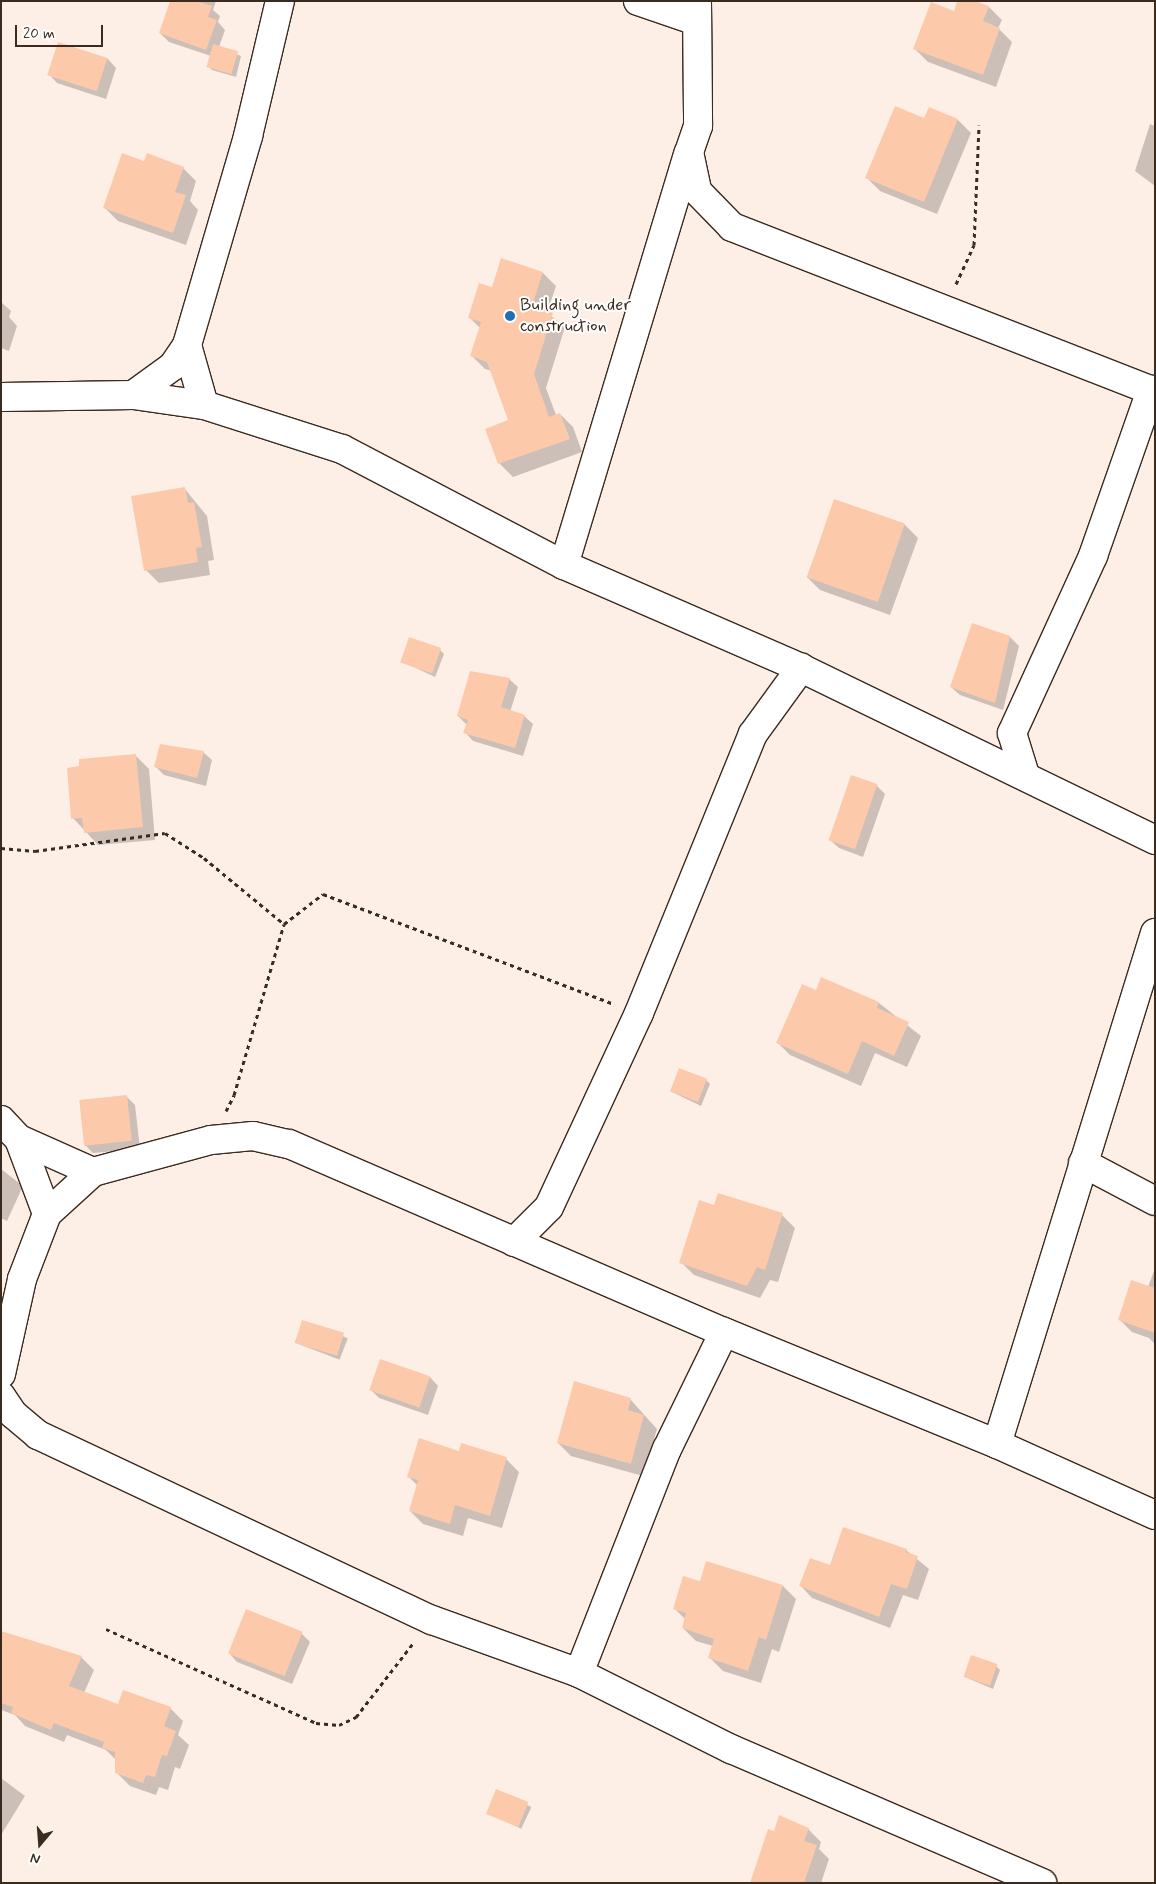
<!DOCTYPE html>
<html>
<head>
<meta charset="utf-8">
<style>
  body { margin:0 }
  #map { position:relative; width:1156px; height:1884px; overflow:hidden; background:#feefe6; font-family:Mynerve,sans-serif }
  div>[style] { position:absolute }
  [style*='--x'] { left:calc(var(--x)*1px); top:calc(var(--y)*1px); width:calc(var(--w)*1px); rotate:calc(var(--a)*1deg) }
  .shadow>* { inset:0; background:#0003; transform-origin:0 0 }
  .building>* { inset:0; background:#fccaab; transform-origin:0 0 }
  .path>* { height:3px; margin-top:-1.5px; transform-origin:0; background:repeating-linear-gradient(90deg,#3b2a1e 0 4px,transparent 0 8px) }
  .roads { filter:drop-shadow(1px 0 #3b2a1e) drop-shadow(-1px 0 #3b2a1e) drop-shadow(0 1px #3b2a1e) drop-shadow(0 -1px #3b2a1e) }
  .minor>* { height:28px; margin:-14px; padding:0 14px; transform-origin:14px; border-radius:14px; background:#fff }
  .dots>* { width:14px; height:14px; translate:-50% -50%; box-sizing:border-box; border:2px solid #fff; border-radius:50% }
  span { translate:-50% -50%; white-space:nowrap; text-align:center; line-height:1.15; -webkit-text-stroke:4px #fff; paint-order:stroke }
  .poi-label { font-size:18px; color:#3b2a1e }
  .left { translate:0 -50%; text-align:left }
  .frame { position:absolute; inset:0; border:2px solid #3b2a1e; pointer-events:none }
  .north { position:absolute; left:15px; top:1819px; width:50px; height:50px; -webkit-text-stroke:4px #fff; paint-order:stroke; rotate:198deg; font-size:14px; font-weight:700; line-height:20px; text-align:center; color:#3b2a1e }
  .north::after { content:''; display:block; margin:auto; width:18px; height:22px; background:#3b2a1e; clip-path:polygon(50% 0,100% 100%,50% 72%,0 100%) }
  .scale { position:absolute; left:15px; top:25px; width:88px; height:22px; box-sizing:border-box; border:2px solid #3b2a1e; border-top:0; padding-left:6px; font-size:15px; line-height:18px; white-space:nowrap; color:#3b2a1e; -webkit-text-stroke:4px #fff; paint-order:stroke }
</style>
</head>
<body>
<div id="map">
  <div class="shadow">
    <i style="clip-path:polygon(172px 1px,216px 1px,213px 10px,220px 16px,218px 22px,225px 30px,219px 47px,241px 56px,236px 77px,212px 70px,208px 66px,211px 56px,169px 42px,160px 33px)"></i>
    <i style="clip-path:polygon(971px 1px,989px 7px,1002px 20px,998px 28px,1012px 42px,996px 87px,928px 62px,915px 49px,954px 12px)"></i>
    <i style="clip-path:polygon(59px 43px,108px 59px,116px 68px,106px 99px,57px 83px,49px 74px)"></i>
    <i style="clip-path:polygon(925px 119px,958px 120px,971px 133px,937px 214px,880px 191px,867px 178px)"></i>
    <i style="clip-path:polygon(1150px 124px,1155px 126px,1155px 186px,1135px 171px)"></i>
    <i style="clip-path:polygon(145px 162px,183px 168px,196px 181px,190px 201px,198px 210px,186px 245px,118px 221px,105px 208px)"></i>
    <i style="clip-path:polygon(502px 260px,543px 273px,556px 286px,547px 313px,565px 327px,546px 388px,556px 415px,560px 414px,573px 427px,582px 452px,513px 477px,500px 464px,487px 430px,510px 421px,492px 371px,485px 369px,472px 356px,480px 328px,470px 318px,493px 289px)"></i>
    <i style="clip-path:polygon(1px 302px,11px 311px,9px 317px,17px 326px,9px 351px,1px 348px)"></i>
    <i style="clip-path:polygon(184px 488px,207px 516px,214px 560px,208px 561px,210px 575px,159px 583px,146px 570px)"></i>
    <i style="clip-path:polygon(835px 500px,905px 525px,918px 538px,890px 615px,820px 590px,807px 577px)"></i>
    <i style="clip-path:polygon(973px 624px,1010px 637px,1019px 646px,1003px 710px,960px 695px,951px 687px)"></i>
    <i style="clip-path:polygon(440px 650px,444px 654px,435px 677px,401px 661px)"></i>
    <i style="clip-path:polygon(509px 679px,518px 687px,510px 712px,524px 716px,533px 724px,523px 756px,473px 741px,465px 732px,467px 725px,458px 716px)"></i>
    <i style="clip-path:polygon(203px 752px,212px 760px,206px 786px,164px 775px,155px 766px)"></i>
    <i style="clip-path:polygon(136px 756px,149px 769px,155px 840px,98px 845px,73px 818px)"></i>
    <i style="clip-path:polygon(876px 785px,885px 794px,863px 857px,839px 848px,830px 840px)"></i>
    <i style="clip-path:polygon(822px 979px,879px 1003px,921px 1036px,907px 1067px,875px 1053px,861px 1086px,790px 1055px,778px 1043px,816px 991px)"></i>
    <i style="clip-path:polygon(706px 1080px,710px 1084px,701px 1106px,670px 1091px)"></i>
    <i style="clip-path:polygon(127px 1097px,135px 1105px,140px 1149px,93px 1153px,85px 1145px)"></i>
    <i style="clip-path:polygon(1px 1169px,23px 1186px,7px 1221px,1px 1218px)"></i>
    <i style="clip-path:polygon(715px 1206px,782px 1215px,795px 1228px,778px 1282px,770px 1280px,760px 1298px,694px 1275px,681px 1262px)"></i>
    <i style="clip-path:polygon(1155px 1268px,1155px 1344px,1149px 1338px,1132px 1332px,1120px 1320px,1148px 1287px)"></i>
    <i style="left:303px;top:1321px;width:48px;height:23px;rotate:21deg"></i>
    <i style="clip-path:polygon(430px 1377px,438px 1386px,428px 1415px,379px 1398px,371px 1390px)"></i>
    <i style="clip-path:polygon(630px 1399px,657px 1429px,643px 1476px,571px 1456px,558px 1443px)"></i>
    <i style="clip-path:polygon(460px 1452px,506px 1459px,519px 1472px,502px 1528px,468px 1518px,463px 1536px,423px 1524px,410px 1511px,418px 1486px,409px 1477px)"></i>
    <i style="clip-path:polygon(906px 1550px,929px 1569px,918px 1600px,903px 1595px,890px 1628px,812px 1598px,801px 1586px,831px 1567px)"></i>
    <i style="clip-path:polygon(783px 1586px,796px 1599px,779px 1652px,772px 1649px,761px 1683px,723px 1671px,710px 1658px,713px 1646px,696px 1641px,683px 1628px,686px 1620px,674px 1608px)"></i>
    <i style="clip-path:polygon(1px 1632px,81px 1657px,94px 1670px,84px 1693px,118px 1706px,170px 1708px,183px 1721px,178px 1735px,189px 1745px,180px 1769px,175px 1767px,168px 1790px,159px 1787px,156px 1795px,130px 1786px,117px 1773px,117px 1761px,106px 1750px,67px 1735px,64px 1742px,25px 1726px,15px 1715px,1px 1710px)"></i>
    <i style="clip-path:polygon(301px 1633px,310px 1642px,292px 1684px,237px 1662px,229px 1653px)"></i>
    <i style="clip-path:polygon(996px 1666px,1000px 1670px,993px 1689px,965px 1677px)"></i>
    <i style="clip-path:polygon(1px 1778px,25px 1796px,1px 1835px)"></i>
    <i style="left:497px;top:1791px;width:38px;height:24px;rotate:25deg"></i>
    <i style="clip-path:polygon(808px 1829px,821px 1842px,819px 1849px,829px 1859px,821px 1883px,751px 1883px,774px 1833px)"></i>
  </div>
  <div class="building">
    <i style="clip-path:polygon(170px 1px,196px 1px,212px 6px,208px 17px,217px 20px,206px 50px,159px 33px)"></i>
    <i style="clip-path:polygon(957px 1px,975px 1px,989px 6px,983px 21px,1000px 28px,983px 75px,913px 49px,931px 2px,954px 11px)"></i>
    <i style="left:58px;top:42px;width:52px;height:35px;rotate:18deg"></i>
    <i style="left:213px;top:44px;width:26px;height:24px;rotate:16deg"></i>
    <i style="clip-path:polygon(895px 106px,924px 118px,929px 107px,958px 119px,924px 202px,865px 178px)"></i>
    <i style="clip-path:polygon(122px 153px,144px 161px,147px 153px,184px 167px,175px 192px,186px 195px,173px 233px,103px 208px)"></i>
    <i style="clip-path:polygon(501px 258px,543px 272px,532px 306px,553px 313px,534px 374px,549px 417px,560px 413px,570px 439px,498px 464px,485px 429px,508px 420px,487px 362px,470px 356px,481px 322px,468px 318px,479px 283px,492px 287px)"></i>
    <i style="clip-path:polygon(185px 487px,188px 503px,194px 502px,202px 547px,196px 548px,198px 562px,144px 571px,131px 496px)"></i>
    <i style="left:834px;top:499px;width:75px;height:83px;rotate:19deg"></i>
    <i style="clip-path:polygon(972px 623px,1010px 636px,995px 703px,950px 687px)"></i>
    <i style="left:409px;top:637px;width:34px;height:27px;rotate:19deg"></i>
    <i style="clip-path:polygon(470px 671px,510px 678px,501px 707px,525px 715px,515px 748px,463px 733px,468px 720px,457px 716px)"></i>
    <i style="clip-path:polygon(160px 744px,204px 751px,197px 778px,154px 767px)"></i>
    <i style="clip-path:polygon(136px 754px,143px 827px,84px 833px,82px 818px,71px 819px,67px 768px,79px 766px,79px 759px)"></i>
    <i style="left:851px;top:775px;width:28px;height:69px;rotate:19deg"></i>
    <i style="clip-path:polygon(821px 977px,879px 1002px,877px 1008px,909px 1022px,894px 1056px,862px 1041px,848px 1074px,776px 1043px,802px 984px,816px 990px)"></i>
    <i style="left:679px;top:1068px;width:30px;height:25px;rotate:21deg"></i>
    <i style="left:127px;top:1095px;width:46px;height:48px;rotate:84deg"></i>
    <i style="clip-path:polygon(718px 1193px,783px 1213px,765px 1270px,757px 1267px,747px 1286px,679px 1263px,699px 1200px,714px 1205px)"></i>
    <i style="clip-path:polygon(1131px 1280px,1155px 1288px,1155px 1333px,1118px 1320px)"></i>
    <i style="left:302px;top:1320px;width:44px;height:24px;rotate:17deg"></i>
    <i style="left:380px;top:1359px;width:53px;height:33px;rotate:19deg"></i>
    <i style="clip-path:polygon(574px 1381px,631px 1398px,628px 1410px,644px 1415px,631px 1464px,557px 1443px)"></i>
    <i style="clip-path:polygon(419px 1438px,459px 1451px,461px 1443px,507px 1457px,490px 1516px,455px 1505px,450px 1524px,409px 1511px,418px 1480px,407px 1477px)"></i>
    <i style="clip-path:polygon(843px 1527px,907px 1549px,906px 1552px,918px 1556px,907px 1589px,891px 1584px,879px 1617px,799px 1586px,810px 1558px,830px 1565px)"></i>
    <i style="clip-path:polygon(706px 1561px,783px 1585px,766px 1640px,759px 1637px,748px 1671px,708px 1658px,714px 1639px,682px 1628px,686px 1613px,673px 1609px,683px 1576px,700px 1581px)"></i>
    <i style="left:246px;top:1609px;width:61px;height:48px;rotate:22deg"></i>
    <i style="clip-path:polygon(1px 1631px,82px 1656px,69px 1686px,118px 1704px,123px 1690px,171px 1707px,164px 1726px,176px 1731px,167px 1756px,162px 1755px,155px 1777px,146px 1775px,143px 1783px,115px 1773px,115px 1752px,102px 1748px,104px 1742px,54px 1723px,51px 1730px,11px 1713px,13px 1707px,1px 1703px)"></i>
    <i style="left:971px;top:1655px;width:28px;height:23px;rotate:19deg"></i>
    <i style="left:496px;top:1789px;width:35px;height:27px;rotate:22deg"></i>
    <i style="clip-path:polygon(779px 1815px,809px 1828px,804px 1841px,817px 1845px,804px 1883px,750px 1883px,768px 1829px,774px 1831px)"></i>
  </div>
  <div class="path">
    <i style="--x:956;--y:284;--w:43;--a:-65.2"></i>
    <i style="--x:974;--y:245;--w:120;--a:-87.6"></i>
    <i style="--x:1;--y:848;--w:34;--a:5"></i>
    <i style="--x:35;--y:851;--w:131;--a:-7.9"></i>
    <i style="--x:165;--y:833;--w:46;--a:32.7"></i>
    <i style="--x:204;--y:858;--w:104;--a:39.5"></i>
    <i style="--x:226;--y:1111;--w:18;--a:-63"></i>
    <i style="--x:234;--y:1095;--w:178;--a:-73.7"></i>
    <i style="--x:284;--y:924;--w:49;--a:-37.6"></i>
    <i style="--x:323;--y:894;--w:309;--a:20.7"></i>
    <i style="--x:106;--y:1629;--w:230;--a:24.1"></i>
    <i style="--x:316;--y:1723;--w:23;--a:5"></i>
    <i style="--x:339;--y:1725;--w:19;--a:-25"></i>
    <i style="--x:356;--y:1717;--w:95;--a:-52.3"></i>
  </div>
  <div class="roads">
    <div class="minor">
      <i style="--x:638;--y:1;--w:61;--a:19"></i>
      <i style="--x:697;--y:1;--w:125;--a:89.5"></i>
      <i style="--x:698;--y:126;--w:28;--a:109"></i>
      <i style="--x:689;--y:152;--w:40;--a:78"></i>
      <i style="--x:697;--y:191;--w:50;--a:45.8"></i>
      <i style="--x:732;--y:227;--w:454;--a:21.3"></i>
      <i style="--x:187;--y:345;--w:62;--a:74.2"></i>
      <i style="--x:133;--y:395;--w:49;--a:-35.9"></i>
      <i style="--x:173;--y:366;--w:25;--a:-56"></i>
      <i style="--x:187;--y:345;--w:218;--a:-73.7"></i>
      <i style="--x:248;--y:136;--w:139;--a:-76.7"></i>
      <i style="--x:1;--y:397;--w:132;--a:-0.9"></i>
      <i style="--x:133;--y:395;--w:72;--a:8"></i>
      <i style="--x:204;--y:405;--w:145;--a:17.7"></i>
      <i style="--x:342;--y:449;--w:250;--a:27.6"></i>
      <i style="--x:564;--y:565;--w:258;--a:23.5"></i>
      <i style="--x:801;--y:668;--w:394;--a:25.9"></i>
      <i style="--x:564;--y:565;--w:428;--a:-73.2"></i>
      <i style="--x:1025;--y:775;--w:44;--a:-107.2"></i>
      <i style="--x:1012;--y:733;--w:195;--a:-65.4"></i>
      <i style="--x:1093;--y:556;--w:176;--a:-70.7"></i>
      <i style="--x:1;--y:1120;--w:26;--a:47"></i>
      <i style="--x:19;--y:1139;--w:80;--a:69.5"></i>
      <i style="--x:19;--y:1139;--w:81;--a:24"></i>
      <i style="--x:1083;--y:1163;--w:81;--a:27.8"></i>
      <i style="--x:514;--y:1242;--w:49;--a:-45"></i>
      <i style="--x:549;--y:1207;--w:214;--a:-65.1"></i>
      <i style="--x:639;--y:1013;--w:301;--a:-67.8"></i>
      <i style="--x:753;--y:734;--w:82;--a:-54"></i>
      <i style="--x:1;--y:1374;--w:97;--a:-77.5"></i>
      <i style="--x:22;--y:1279;--w:70;--a:-69"></i>
      <i style="--x:47;--y:1214;--w:62;--a:-42.4"></i>
      <i style="--x:93;--y:1172;--w:122;--a:-15.2"></i>
      <i style="--x:211;--y:1140;--w:42;--a:-5.4"></i>
      <i style="--x:253;--y:1136;--w:37;--a:13"></i>
      <i style="--x:289;--y:1144;--w:474;--a:23.4"></i>
      <i style="--x:724;--y:1332;--w:295;--a:22.3"></i>
      <i style="--x:997;--y:1444;--w:173;--a:24.2"></i>
      <i style="--x:1;--y:1396;--w:22;--a:56"></i>
      <i style="--x:13;--y:1414;--w:33;--a:40"></i>
      <i style="--x:38;--y:1435;--w:435;--a:25.2"></i>
      <i style="--x:432;--y:1620;--w:156;--a:19.8"></i>
      <i style="--x:579;--y:1673;--w:170;--a:26.6"></i>
      <i style="--x:731;--y:1749;--w:339;--a:23.3"></i>
      <i style="--x:997;--y:1444;--w:535;--a:-72.82"></i>
      <i style="--x:579;--y:1673;--w:241;--a:-68.6"></i>
      <i style="--x:667;--y:1449;--w:130;--a:-64"></i>
    </div>
  </div>
  <div class="dots">
    <i style="left:510px;top:316px;background:#1f6fb2"></i>
  </div>
  <div class="poi-label">
    <span class="left" style="left:520px;top:316px">Building under<br>construction</span>
  </div>
  <div class="frame"></div>
  <div class="north">N</div>
  <div class="scale">20 m</div>
</div>
</body>
</html>
